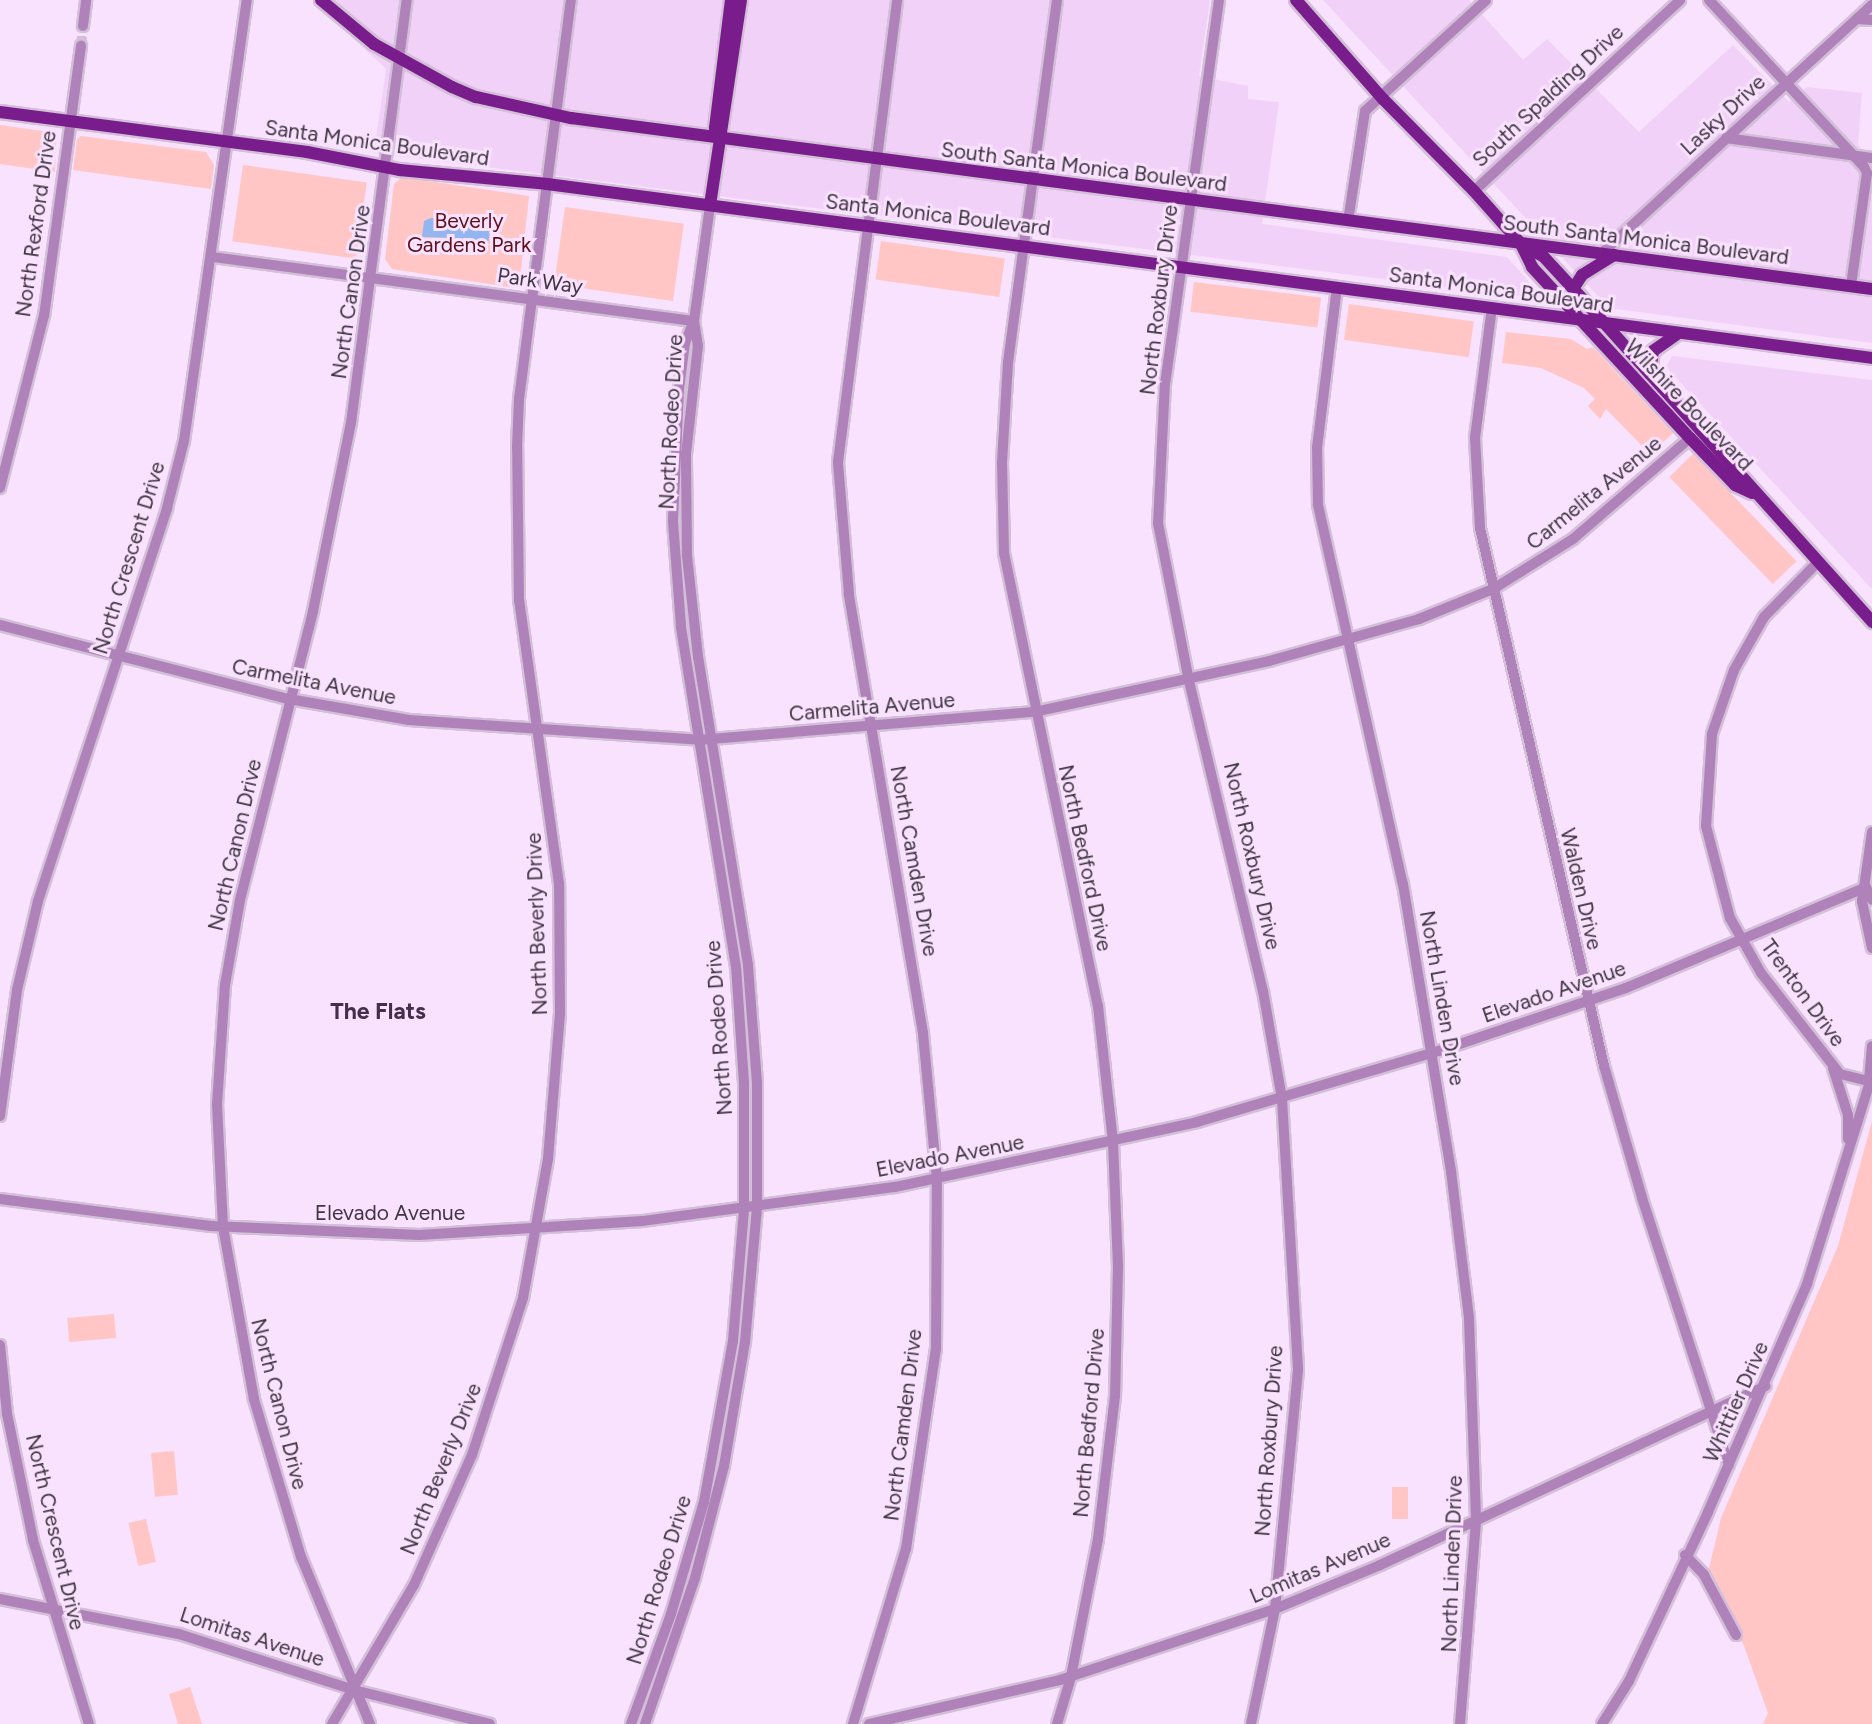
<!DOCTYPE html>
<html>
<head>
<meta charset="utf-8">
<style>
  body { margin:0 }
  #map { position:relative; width:1872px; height:1724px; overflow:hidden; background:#f8e2fd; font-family:Figtree,sans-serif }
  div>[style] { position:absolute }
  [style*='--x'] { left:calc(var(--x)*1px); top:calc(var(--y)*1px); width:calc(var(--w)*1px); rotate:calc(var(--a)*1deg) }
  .built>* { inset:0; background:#f2d1f9 }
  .green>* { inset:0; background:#ffc6c5; transform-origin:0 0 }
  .water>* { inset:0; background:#93b6f0 }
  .minor-tunnel>* { height:10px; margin-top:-5px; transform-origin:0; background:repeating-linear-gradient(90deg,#d3bfd8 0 10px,transparent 0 15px) }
  .roads { filter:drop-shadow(2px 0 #d3bfd8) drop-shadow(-2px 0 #d3bfd8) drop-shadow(0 2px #d3bfd8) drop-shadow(0 -2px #d3bfd8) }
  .minor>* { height:10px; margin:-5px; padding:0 5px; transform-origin:5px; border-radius:5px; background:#b082ba }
  .major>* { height:12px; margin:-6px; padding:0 6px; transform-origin:6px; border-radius:6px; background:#7a1d8c }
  span { translate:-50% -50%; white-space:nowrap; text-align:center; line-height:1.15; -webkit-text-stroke:6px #f8e2fd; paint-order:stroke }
  .street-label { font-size:21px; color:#403542 }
  .park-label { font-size:21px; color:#5e1019 }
  .neighbourhood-label { font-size:23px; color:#442e49; font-weight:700 }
</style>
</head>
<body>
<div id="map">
  <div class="built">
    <i style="clip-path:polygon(313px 0,1210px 0,1199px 76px,1248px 86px,1248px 99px,1279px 102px,1262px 224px,1507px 257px,1544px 299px,374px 153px,386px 69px)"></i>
    <i style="clip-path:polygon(1323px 0,1469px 0,1523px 60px,1547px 39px,1639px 132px,1733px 45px,1789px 102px,1807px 87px,1862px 93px,1858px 144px,1872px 166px,1872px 343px,1609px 308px)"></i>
    <i style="clip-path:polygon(1672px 356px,1872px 380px,1872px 589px,1666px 367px)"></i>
  </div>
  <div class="green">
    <i style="clip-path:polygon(0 125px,56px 133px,55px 172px,0 164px)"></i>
    <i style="clip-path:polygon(81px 136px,206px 152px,214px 165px,211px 189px,73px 170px,77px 139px)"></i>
    <i style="left:243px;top:165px;width:125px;height:77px;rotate:8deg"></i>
    <i style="clip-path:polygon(402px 177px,529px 196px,520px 279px,509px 287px,392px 269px,385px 259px,394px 184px)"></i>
    <i style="left:565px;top:207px;width:120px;height:78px;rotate:8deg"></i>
    <i style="left:881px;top:241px;width:125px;height:39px;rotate:8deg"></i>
    <i style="left:1194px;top:282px;width:128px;height:30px;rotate:7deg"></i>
    <i style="left:1349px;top:304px;width:126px;height:36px;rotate:8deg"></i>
    <i style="clip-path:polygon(1506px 332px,1571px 339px,1587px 349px,1593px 347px,1673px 433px,1650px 454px,1606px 409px,1600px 419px,1588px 406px,1595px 399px,1584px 388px,1541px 368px,1502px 363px)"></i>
    <i style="left:1693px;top:454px;width:149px;height:33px;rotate:46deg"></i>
    <i style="clip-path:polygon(1872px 1121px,1872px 1724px,1763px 1724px,1768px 1713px,1744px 1646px,1708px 1573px,1721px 1518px,1838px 1246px)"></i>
    <i style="left:114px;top:1314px;width:24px;height:47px;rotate:85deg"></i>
    <i style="left:174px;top:1451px;width:44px;height:23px;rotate:85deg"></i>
    <i style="left:1392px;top:1487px;width:16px;height:32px"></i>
    <i style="left:146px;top:1519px;width:44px;height:18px;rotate:77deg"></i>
    <i style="clip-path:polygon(190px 1687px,202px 1724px,178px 1724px,169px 1694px)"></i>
  </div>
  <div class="water">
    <i style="clip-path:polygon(431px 218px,486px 225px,490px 230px,488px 245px,456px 238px,422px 237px,424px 221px)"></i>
  </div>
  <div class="minor-tunnel">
    <i style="--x:81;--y:46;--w:20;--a:-84"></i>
  </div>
  <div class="roads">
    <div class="minor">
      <i style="--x:1057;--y:0;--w:365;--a:97.7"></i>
      <i style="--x:1008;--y:362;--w:101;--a:93.4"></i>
      <i style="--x:1002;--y:463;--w:90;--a:88.7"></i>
      <i style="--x:1004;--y:553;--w:463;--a:78.3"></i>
      <i style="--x:1098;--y:1006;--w:137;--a:83.7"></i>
      <i style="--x:1113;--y:1142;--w:124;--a:87.7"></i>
      <i style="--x:1118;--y:1266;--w:130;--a:91.3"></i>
      <i style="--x:1115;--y:1396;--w:144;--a:96.8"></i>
      <i style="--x:1098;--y:1539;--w:141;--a:101.1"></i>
      <i style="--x:1071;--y:1677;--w:49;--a:106.6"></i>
      <i style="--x:1219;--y:0;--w:386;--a:98"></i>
      <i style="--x:1165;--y:382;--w:141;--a:92.8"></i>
      <i style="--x:1158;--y:523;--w:161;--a:78.9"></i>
      <i style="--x:1189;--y:681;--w:319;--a:76.6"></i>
      <i style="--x:1263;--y:991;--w:110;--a:80"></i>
      <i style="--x:1282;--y:1099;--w:271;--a:86.6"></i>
      <i style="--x:1298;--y:1370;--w:240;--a:95.5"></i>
      <i style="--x:1275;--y:1609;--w:117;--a:101.8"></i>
      <i style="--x:1709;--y:0;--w:228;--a:47.1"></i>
      <i style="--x:1864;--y:167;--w:7;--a:63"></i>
      <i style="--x:1867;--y:173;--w:114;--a:98.1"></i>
      <i style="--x:1857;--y:19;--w:15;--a:4"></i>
      <i style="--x:83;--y:26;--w:26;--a:-83"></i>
      <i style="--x:1726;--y:138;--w:147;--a:7.8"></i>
      <i style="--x:1474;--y:191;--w:281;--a:-42.8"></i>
      <i style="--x:1348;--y:221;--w:111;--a:-81.2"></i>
      <i style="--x:1365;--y:111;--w:164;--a:-42.5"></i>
      <i style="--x:1601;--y:254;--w:368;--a:-42.6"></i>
      <i style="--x:213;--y:257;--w:485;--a:7.6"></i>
      <i style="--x:1337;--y:287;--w:161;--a:97.1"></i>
      <i style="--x:1317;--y:447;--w:58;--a:89"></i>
      <i style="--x:1318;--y:505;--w:388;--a:77.4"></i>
      <i style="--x:1403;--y:884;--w:291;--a:80.5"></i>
      <i style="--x:1451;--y:1171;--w:148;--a:83"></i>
      <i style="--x:1469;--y:1318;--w:203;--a:88"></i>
      <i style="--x:1476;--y:1521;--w:204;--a:94.5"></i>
      <i style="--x:1492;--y:307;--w:132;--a:97.4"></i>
      <i style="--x:1475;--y:438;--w:90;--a:86.8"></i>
      <i style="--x:1480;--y:528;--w:552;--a:77.02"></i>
      <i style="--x:1604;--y:1066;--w:137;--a:73.9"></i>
      <i style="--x:1642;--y:1198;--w:281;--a:72"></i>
      <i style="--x:0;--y:488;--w:178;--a:-75.7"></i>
      <i style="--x:44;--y:316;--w:273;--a:-82.2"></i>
      <i style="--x:1817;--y:563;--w:76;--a:134.5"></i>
      <i style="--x:1764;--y:617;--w:61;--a:119.5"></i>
      <i style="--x:1734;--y:670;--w:68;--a:109"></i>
      <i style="--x:1712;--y:734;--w:92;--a:93.7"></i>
      <i style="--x:1706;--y:826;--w:95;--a:75.4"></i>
      <i style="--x:1730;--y:918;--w:63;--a:60.6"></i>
      <i style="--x:1761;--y:973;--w:128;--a:52"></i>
      <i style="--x:1840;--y:1074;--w:30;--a:14"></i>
      <i style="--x:0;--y:625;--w:298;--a:14.4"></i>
      <i style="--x:289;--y:699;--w:122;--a:9.9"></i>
      <i style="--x:409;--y:720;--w:291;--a:3.9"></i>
      <i style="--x:699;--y:740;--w:336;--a:-4.8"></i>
      <i style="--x:1034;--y:712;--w:240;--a:-12.2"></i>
      <i style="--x:1269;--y:661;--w:156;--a:-15.6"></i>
      <i style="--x:1419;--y:619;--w:80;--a:-22.1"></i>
      <i style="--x:1493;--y:589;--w:94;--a:-32"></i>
      <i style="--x:1573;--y:539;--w:155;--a:-40.8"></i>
      <i style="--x:1872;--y:832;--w:70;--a:98.2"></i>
      <i style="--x:1862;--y:901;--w:48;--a:78"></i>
      <i style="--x:1866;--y:887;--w:14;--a:65"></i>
      <i style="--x:1833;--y:1068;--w:49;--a:72.3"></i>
      <i style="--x:1848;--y:1115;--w:24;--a:90"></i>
      <i style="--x:1869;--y:1080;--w:34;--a:-85"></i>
      <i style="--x:0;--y:1116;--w:127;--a:-82.3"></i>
      <i style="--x:17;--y:990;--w:91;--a:-76.7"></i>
      <i style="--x:38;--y:901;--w:414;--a:-71.8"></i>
      <i style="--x:167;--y:508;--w:69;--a:-75.8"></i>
      <i style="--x:184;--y:441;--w:445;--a:-81.9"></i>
      <i style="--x:0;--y:1199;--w:213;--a:7.3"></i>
      <i style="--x:211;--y:1226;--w:208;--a:2.5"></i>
      <i style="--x:419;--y:1235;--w:224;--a:-3.6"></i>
      <i style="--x:643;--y:1221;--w:254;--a:-7.7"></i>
      <i style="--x:895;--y:1187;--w:309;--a:-12.1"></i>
      <i style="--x:1197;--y:1122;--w:252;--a:-16.4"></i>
      <i style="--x:1439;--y:1051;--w:197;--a:-18.6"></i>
      <i style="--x:1626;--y:988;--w:260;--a:-22.8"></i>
      <i style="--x:0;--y:1345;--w:69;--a:84.2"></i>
      <i style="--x:7;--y:1414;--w:129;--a:78.3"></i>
      <i style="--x:33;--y:1540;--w:192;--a:73.1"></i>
      <i style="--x:1685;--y:1555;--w:28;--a:46"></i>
      <i style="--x:1704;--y:1575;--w:68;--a:61.9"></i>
      <i style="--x:0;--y:1599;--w:182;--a:11.1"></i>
      <i style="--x:179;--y:1634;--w:184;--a:17.7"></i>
      <i style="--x:354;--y:1690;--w:140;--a:14"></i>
      <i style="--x:332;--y:1724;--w:161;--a:-59.5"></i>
      <i style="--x:414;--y:1585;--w:142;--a:-66"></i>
      <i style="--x:472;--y:1455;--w:165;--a:-72"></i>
      <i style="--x:523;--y:1298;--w:141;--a:-79.8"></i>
      <i style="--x:548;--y:1159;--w:146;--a:-85.3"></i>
      <i style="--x:560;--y:1013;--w:129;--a:-90.4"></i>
      <i style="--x:559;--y:884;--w:286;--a:-98"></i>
      <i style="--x:519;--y:601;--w:154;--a:-90.7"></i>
      <i style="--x:517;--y:447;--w:48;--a:-87.6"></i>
      <i style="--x:519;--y:399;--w:402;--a:-82.6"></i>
      <i style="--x:370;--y:1724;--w:181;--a:-112.4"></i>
      <i style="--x:301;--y:1557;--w:165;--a:-106.6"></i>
      <i style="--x:254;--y:1399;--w:175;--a:-100.2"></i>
      <i style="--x:223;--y:1227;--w:122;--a:-92.8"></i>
      <i style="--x:217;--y:1105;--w:120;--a:-86.2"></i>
      <i style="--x:225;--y:985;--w:86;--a:-80"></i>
      <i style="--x:240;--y:900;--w:298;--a:-75.8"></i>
      <i style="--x:313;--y:611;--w:192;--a:-78.6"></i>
      <i style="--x:351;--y:423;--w:427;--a:-82.5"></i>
      <i style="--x:631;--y:1724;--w:117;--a:-70"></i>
      <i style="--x:671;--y:1614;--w:117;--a:-73.6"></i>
      <i style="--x:704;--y:1502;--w:164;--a:-79.8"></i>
      <i style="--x:733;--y:1341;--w:131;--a:-85.2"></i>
      <i style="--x:744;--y:1210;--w:127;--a:-90"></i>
      <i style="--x:744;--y:1083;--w:116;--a:-93.9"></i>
      <i style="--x:736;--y:967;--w:345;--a:-99.2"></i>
      <i style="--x:681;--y:626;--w:105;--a:-94.4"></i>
      <i style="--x:673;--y:521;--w:132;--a:-87.4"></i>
      <i style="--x:679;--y:389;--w:46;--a:-82.6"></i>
      <i style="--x:685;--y:343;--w:24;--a:-68"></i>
      <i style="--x:694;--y:321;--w:117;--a:-82.1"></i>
      <i style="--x:645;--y:1724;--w:154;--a:-71.1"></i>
      <i style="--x:695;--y:1578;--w:116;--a:-75.5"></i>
      <i style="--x:724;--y:1466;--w:126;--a:-80.4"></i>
      <i style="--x:745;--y:1342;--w:135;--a:-84.9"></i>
      <i style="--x:757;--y:1208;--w:125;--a:-90"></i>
      <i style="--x:757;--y:1083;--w:118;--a:-94.4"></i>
      <i style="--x:748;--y:965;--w:312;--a:-99.2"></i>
      <i style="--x:698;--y:657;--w:102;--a:-96.2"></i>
      <i style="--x:687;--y:556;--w:102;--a:-90.6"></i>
      <i style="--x:686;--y:454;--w:109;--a:-83.7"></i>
      <i style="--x:698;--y:346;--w:24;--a:-99"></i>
      <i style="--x:853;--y:1724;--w:183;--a:-73.2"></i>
      <i style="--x:906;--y:1549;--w:202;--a:-81.5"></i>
      <i style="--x:936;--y:1349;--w:170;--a:-89.7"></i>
      <i style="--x:937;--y:1179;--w:147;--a:-95.5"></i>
      <i style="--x:923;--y:1033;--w:445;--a:-99.6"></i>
      <i style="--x:849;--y:594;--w:132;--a:-94.8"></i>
      <i style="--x:838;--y:462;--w:466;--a:-82.7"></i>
      <i style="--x:869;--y:1724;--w:196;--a:-13"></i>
      <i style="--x:1060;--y:1680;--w:226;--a:-18.3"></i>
      <i style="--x:1275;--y:1609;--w:114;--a:-22.7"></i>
      <i style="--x:1380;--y:1565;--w:425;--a:-24.9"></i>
      <i style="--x:1602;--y:1724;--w:51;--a:-57.9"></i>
      <i style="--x:1629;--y:1681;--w:187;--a:-64.9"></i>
      <i style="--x:1708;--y:1512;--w:249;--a:-66.5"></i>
      <i style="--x:1807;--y:1284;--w:219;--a:-72.7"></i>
    </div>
    <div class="major">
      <i style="--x:321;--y:0;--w:69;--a:39.7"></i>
      <i style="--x:374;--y:44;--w:89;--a:28.9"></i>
      <i style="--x:452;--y:87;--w:26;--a:23"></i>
      <i style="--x:476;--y:97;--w:97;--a:12.5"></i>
      <i style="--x:571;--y:118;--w:1312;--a:7.49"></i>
      <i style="--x:1296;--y:0;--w:132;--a:48.7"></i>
      <i style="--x:1383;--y:99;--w:129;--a:45.3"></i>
      <i style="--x:1474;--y:191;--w:71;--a:48.4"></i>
      <i style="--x:1521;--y:244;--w:25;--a:64"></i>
      <i style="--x:1532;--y:267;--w:233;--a:47.3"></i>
      <i style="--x:1690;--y:438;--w:65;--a:46.2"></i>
      <i style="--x:1735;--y:485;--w:19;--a:25"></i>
      <i style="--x:0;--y:112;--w:310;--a:7.4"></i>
      <i style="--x:307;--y:152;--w:95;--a:11"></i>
      <i style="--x:400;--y:170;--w:148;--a:5.4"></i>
      <i style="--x:547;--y:184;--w:1336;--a:7.48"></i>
      <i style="--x:719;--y:139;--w:12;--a:-110"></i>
      <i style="--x:715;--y:128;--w:129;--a:-82.9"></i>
      <i style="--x:710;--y:205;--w:207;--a:-81.4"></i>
      <i style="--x:1527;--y:248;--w:18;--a:27"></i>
      <i style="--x:1543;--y:256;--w:67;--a:47.4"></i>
      <i style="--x:1588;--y:305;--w:426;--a:48.1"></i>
      <i style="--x:1573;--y:289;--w:17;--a:-57"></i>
      <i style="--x:1582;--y:275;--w:38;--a:-32"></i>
      <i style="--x:1650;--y:374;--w:23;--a:-83"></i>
      <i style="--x:1653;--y:351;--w:29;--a:-35"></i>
    </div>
  </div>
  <div class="street-label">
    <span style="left:1548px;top:96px;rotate:-43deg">South Spalding Drive</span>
    <span style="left:1723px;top:115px;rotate:-43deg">Lasky Drive</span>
    <span style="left:377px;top:143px;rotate:8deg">Santa Monica Boulevard</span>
    <span style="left:1084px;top:167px;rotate:7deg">South Santa Monica Boulevard</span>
    <span style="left:938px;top:215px;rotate:7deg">Santa Monica Boulevard</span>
    <span style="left:36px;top:224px;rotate:-82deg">North Rexford Drive</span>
    <span style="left:1646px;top:240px;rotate:7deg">South Santa Monica Boulevard</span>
    <span style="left:540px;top:281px;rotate:8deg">Park Way</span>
    <span style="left:1501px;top:290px;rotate:8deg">Santa Monica Boulevard</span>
    <span style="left:351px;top:292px;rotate:-82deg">North Canon Drive</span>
    <span style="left:1159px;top:300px;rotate:-83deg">North Roxbury Drive</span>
    <span style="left:1689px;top:405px;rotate:46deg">Wilshire Boulevard</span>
    <span style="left:671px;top:422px;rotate:-87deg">North Rodeo Drive</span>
    <span style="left:1594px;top:493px;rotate:-39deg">Carmelita Avenue</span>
    <span style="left:129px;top:558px;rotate:-73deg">North Crescent Drive</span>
    <span style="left:314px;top:682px;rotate:11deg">Carmelita Avenue</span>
    <span style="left:872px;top:707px;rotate:-5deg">Carmelita Avenue</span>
    <span style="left:235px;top:845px;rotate:-77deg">North Canon Drive</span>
    <span style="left:1252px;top:856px;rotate:77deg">North Roxbury Drive</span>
    <span style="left:1085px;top:858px;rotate:78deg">North Bedford Drive</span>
    <span style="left:914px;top:861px;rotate:80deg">North Camden Drive</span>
    <span style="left:1581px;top:889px;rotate:77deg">Walden Drive</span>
    <span style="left:537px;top:924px;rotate:-92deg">North Beverly Drive</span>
    <span style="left:1554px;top:992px;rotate:-19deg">Elevado Avenue</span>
    <span style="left:1803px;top:993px;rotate:54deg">Trenton Drive</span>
    <span style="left:1442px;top:998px;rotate:80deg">North Linden Drive</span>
    <span style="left:719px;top:1028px;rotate:-94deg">North Rodeo Drive</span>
    <span style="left:950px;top:1156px;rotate:-11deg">Elevado Avenue</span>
    <span style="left:390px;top:1213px">Elevado Avenue</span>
    <span style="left:1736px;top:1402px;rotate:-66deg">Whittier Drive</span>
    <span style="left:279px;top:1404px;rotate:76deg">North Canon Drive</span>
    <span style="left:1089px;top:1423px;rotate:-85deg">North Bedford Drive</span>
    <span style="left:903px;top:1425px;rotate:-83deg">North Camden Drive</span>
    <span style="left:1269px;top:1441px;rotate:-86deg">North Roxbury Drive</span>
    <span style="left:441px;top:1469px;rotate:-68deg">North Beverly Drive</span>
    <span style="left:55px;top:1532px;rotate:77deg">North Crescent Drive</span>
    <span style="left:1452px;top:1564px;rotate:-88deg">North Linden Drive</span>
    <span style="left:1320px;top:1568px;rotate:-23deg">Lomitas Avenue</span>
    <span style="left:659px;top:1580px;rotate:-73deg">North Rodeo Drive</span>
    <span style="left:252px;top:1637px;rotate:18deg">Lomitas Avenue</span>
  </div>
  <div class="park-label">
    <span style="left:469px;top:233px">Beverly<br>Gardens Park</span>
  </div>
  <div class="neighbourhood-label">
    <span style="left:378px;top:1011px">The Flats</span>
  </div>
</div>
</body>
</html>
